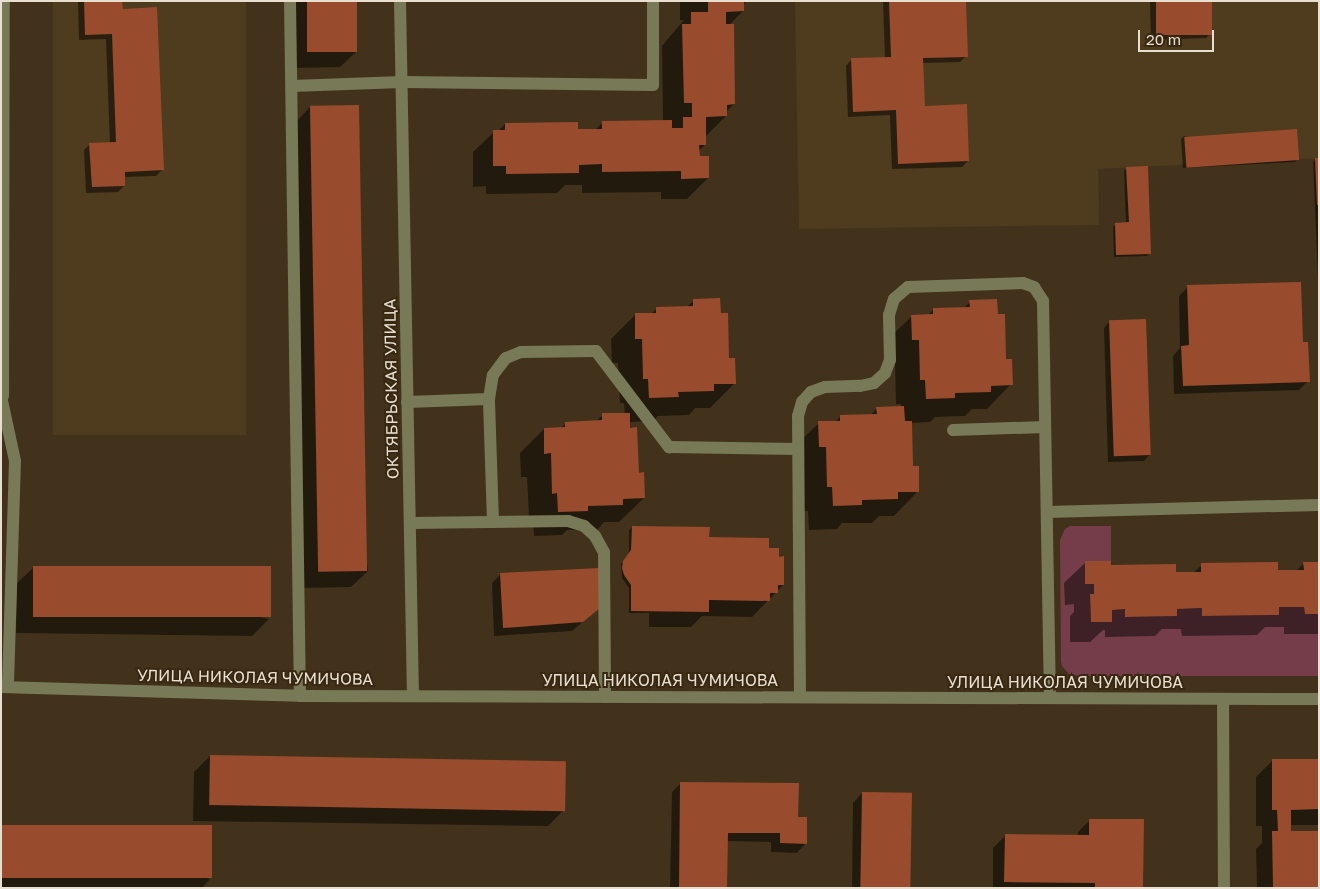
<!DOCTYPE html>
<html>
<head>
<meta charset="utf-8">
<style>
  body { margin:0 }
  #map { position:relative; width:1320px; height:889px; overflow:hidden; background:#42321b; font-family:"Golos Text",sans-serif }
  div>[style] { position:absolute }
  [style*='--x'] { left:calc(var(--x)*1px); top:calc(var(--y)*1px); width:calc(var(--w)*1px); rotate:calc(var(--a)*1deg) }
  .built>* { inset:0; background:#4f3b1d; transform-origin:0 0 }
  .green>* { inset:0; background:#753d4a }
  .shadow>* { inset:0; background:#0007 }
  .building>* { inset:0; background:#994b2e; transform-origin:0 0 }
  .minor>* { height:12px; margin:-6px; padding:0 6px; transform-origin:6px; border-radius:6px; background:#787957 }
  span { translate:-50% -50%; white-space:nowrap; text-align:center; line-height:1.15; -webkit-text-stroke:4px #382811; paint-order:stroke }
  .street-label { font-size:16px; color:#e9dfd1 }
  .frame { position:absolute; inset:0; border:2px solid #e9dfd1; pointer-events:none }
  .scale { position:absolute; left:1138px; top:30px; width:76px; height:22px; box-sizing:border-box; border:2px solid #e9dfd1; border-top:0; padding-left:6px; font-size:15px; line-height:18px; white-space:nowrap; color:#e9dfd1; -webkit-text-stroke:4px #382811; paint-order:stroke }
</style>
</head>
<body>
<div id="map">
  <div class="built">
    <i style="left:53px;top:1px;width:193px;height:434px"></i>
    <i style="clip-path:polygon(795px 1px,1319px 1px,1319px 158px,1098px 169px,1099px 225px,799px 229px)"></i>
  </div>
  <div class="green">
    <i style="clip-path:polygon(1070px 526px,1111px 526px,1111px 561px,1085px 562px,1085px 584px,1094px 584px,1094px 594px,1090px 595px,1091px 622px,1112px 622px,1112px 610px,1125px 609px,1125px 617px,1176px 616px,1177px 609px,1202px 608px,1202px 616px,1279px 615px,1279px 607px,1304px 607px,1305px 614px,1319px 614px,1319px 676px,1079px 676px,1069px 674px,1062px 666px,1061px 661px,1060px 540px,1065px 529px)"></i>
  </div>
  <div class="shadow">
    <i style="clip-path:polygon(78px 1px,121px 1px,122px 10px,162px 170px,156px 176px,124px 177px,124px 186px,118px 192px,86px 193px,84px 150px,90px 144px,110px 144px,106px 39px,79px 40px)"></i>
    <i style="clip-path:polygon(291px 1px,356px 1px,357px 51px,340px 67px,293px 68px)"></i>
    <i style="clip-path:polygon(680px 1px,746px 1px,743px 5px,743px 11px,728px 26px,734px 104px,726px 112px,726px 116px,705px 137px,705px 145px,698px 151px,708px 178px,687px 199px,661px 199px,661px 192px,582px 193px,582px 185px,565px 185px,557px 193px,486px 194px,486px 186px,473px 187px,473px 152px,494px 132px,498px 131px,505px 124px,577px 130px,595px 130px,602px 123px,663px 122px,662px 46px,684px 20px,680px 20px)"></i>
    <i style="clip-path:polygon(883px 1px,925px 1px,966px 56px,960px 62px,922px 63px,923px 107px,968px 161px,962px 167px,892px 169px,890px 115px,848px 117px,846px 66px,852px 59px,885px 59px)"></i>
    <i style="clip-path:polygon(1150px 1px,1211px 1px,1212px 32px,1206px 38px,1151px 40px)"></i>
    <i style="clip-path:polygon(310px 107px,368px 571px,351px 587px,304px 588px,294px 124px)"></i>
    <i style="clip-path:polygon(1184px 136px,1297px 160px,1295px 162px,1183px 168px,1181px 139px)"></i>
    <i style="clip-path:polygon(1316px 159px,1319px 159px,1318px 279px,1313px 162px)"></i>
    <i style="clip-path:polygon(1127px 168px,1150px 253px,1147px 256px,1114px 257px,1113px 227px,1116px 224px,1126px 223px,1124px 171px)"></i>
    <i style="clip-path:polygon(1188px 287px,1302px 343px,1308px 381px,1299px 390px,1174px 394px,1173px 356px,1180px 348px,1179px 296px)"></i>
    <i style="clip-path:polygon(694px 300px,720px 314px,735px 383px,710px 408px,695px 408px,689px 415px,658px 416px,653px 421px,629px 422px,644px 498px,619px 522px,604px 522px,598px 529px,567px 530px,562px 535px,534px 536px,533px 517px,529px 517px,527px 477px,521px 477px,520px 453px,544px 429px,560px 429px,566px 423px,595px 422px,603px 415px,625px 414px,624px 403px,620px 403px,618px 363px,612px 363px,611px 339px,635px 315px,651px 314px,657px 308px,686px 308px)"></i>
    <i style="clip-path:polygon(970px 302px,1005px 360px,1011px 384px,987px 409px,972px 409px,965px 416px,935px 417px,930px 422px,910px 423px,912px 468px,918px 491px,894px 516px,879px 516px,872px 523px,842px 523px,837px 529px,809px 530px,808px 511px,803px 511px,794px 447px,819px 423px,835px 422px,840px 417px,870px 416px,877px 408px,901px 407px,901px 404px,896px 404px,895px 364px,887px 340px,912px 316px,928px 315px,933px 310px,963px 309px)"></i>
    <i style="clip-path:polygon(1110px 321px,1150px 454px,1144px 461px,1108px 462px,1104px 328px)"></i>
    <i style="clip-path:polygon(632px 527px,768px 549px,783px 585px,752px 617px,702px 616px,691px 627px,649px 627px,649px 613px,629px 613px,629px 588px,622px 578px,621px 564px,629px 554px,629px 530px)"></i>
    <i style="clip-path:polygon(1085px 563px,1175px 574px,1193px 573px,1202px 565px,1277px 572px,1296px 571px,1304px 563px,1319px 563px,1319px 634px,1284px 634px,1284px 627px,1265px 627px,1257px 635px,1182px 636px,1181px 629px,1162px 629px,1155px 636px,1105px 637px,1105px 630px,1103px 630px,1090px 642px,1070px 642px,1070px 616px,1074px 612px,1074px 604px,1065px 605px,1064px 583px)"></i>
    <i style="clip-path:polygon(34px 567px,269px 619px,252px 636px,16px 633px,17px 583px)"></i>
    <i style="clip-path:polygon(501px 574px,599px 608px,572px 631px,494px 636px,492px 583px)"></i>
    <i style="clip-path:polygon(210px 756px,564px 810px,548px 826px,193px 821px,194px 772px)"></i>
    <i style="clip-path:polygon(1319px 760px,1319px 825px,1290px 825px,1290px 832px,1319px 888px,1257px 888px,1256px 849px,1262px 843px,1262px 826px,1256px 826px,1256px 777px,1272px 761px)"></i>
    <i style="clip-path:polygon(681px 783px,797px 818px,806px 843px,797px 853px,771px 852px,771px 842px,727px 841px,726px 888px,670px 888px,672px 792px)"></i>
    <i style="clip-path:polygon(862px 793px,910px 888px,852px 888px,853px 803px)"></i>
    <i style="clip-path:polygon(1090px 820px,1142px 888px,993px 888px,993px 848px,1005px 836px,1078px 836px,1078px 832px)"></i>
    <i style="clip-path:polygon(1px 826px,210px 879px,202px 888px,1px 888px)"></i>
  </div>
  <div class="building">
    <i style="clip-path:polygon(84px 1px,122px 1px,123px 9px,157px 7px,164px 170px,125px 172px,125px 186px,92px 187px,89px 143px,116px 142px,112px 34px,85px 35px)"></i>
    <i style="left:307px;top:1px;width:50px;height:51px"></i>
    <i style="clip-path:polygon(708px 1px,744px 1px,744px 11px,726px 12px,726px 24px,734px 24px,735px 104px,727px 105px,727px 116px,706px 117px,706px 145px,699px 145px,700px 156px,709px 156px,709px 178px,681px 179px,681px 171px,602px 172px,602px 164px,579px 165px,579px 173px,506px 174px,506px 166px,493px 166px,493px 130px,505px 130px,505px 123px,578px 122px,578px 129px,602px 129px,602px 121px,672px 120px,672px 128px,683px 128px,683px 117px,692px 117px,692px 103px,684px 103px,682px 24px,691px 24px,691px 12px,708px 12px)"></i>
    <i style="clip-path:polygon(889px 1px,966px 1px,968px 57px,923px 58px,925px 106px,967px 104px,969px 161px,898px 164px,896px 110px,853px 112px,851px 58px,891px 57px)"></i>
    <i style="left:1156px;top:1px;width:56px;height:34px"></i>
    <i style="left:359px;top:105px;width:466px;height:49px;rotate:89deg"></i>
    <i style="left:1297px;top:129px;width:31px;height:113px;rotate:86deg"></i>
    <i style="clip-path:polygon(1315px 158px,1319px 158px,1319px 205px,1317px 205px)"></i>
    <i style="clip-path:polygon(1148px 166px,1151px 254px,1116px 255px,1115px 223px,1129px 222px,1126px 167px)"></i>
    <i style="clip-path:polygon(1301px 282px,1303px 342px,1308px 342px,1310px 382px,1183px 386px,1181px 346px,1189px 345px,1187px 285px)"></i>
    <i style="clip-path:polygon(720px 298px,721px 313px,728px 313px,729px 358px,735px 358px,736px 384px,714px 384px,714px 391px,678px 392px,679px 397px,649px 398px,648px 379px,643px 379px,642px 339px,635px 339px,635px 313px,656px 313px,656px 307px,693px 306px,693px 299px)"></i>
    <i style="clip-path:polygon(997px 299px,998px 314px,1005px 314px,1006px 359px,1012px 359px,1013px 385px,991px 386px,991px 392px,955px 393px,955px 398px,926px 399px,925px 380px,920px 380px,919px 340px,912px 340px,911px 315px,933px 314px,933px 308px,970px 307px,969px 300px)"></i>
    <i style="left:1146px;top:319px;width:136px;height:37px;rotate:88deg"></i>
    <i style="clip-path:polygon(904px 406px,905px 421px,912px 421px,913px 466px,919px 466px,919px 492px,898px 492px,898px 499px,862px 500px,862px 505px,833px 506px,832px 487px,827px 487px,826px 447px,819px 447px,818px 421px,840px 421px,840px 415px,877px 414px,876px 407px)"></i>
    <i style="clip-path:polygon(602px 413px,630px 413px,630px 428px,637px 427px,639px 473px,644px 472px,645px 498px,623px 499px,623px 505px,588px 506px,588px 511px,558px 512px,557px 493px,552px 494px,551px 453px,544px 454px,544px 428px,565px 427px,565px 422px,602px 420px)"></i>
    <i style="clip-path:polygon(632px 526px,710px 527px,709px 537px,769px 538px,769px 548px,779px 548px,779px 557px,784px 556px,784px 585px,778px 585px,778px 593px,770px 593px,770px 601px,709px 600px,709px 612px,631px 611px,631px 585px,624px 575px,622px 568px,623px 561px,631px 550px)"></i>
    <i style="clip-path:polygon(1085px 561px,1111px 561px,1111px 565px,1176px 564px,1176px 572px,1201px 572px,1201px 563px,1278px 562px,1278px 570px,1304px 570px,1303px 562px,1319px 562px,1319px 614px,1305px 614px,1304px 607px,1279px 607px,1279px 615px,1202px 616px,1202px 608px,1177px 609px,1177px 616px,1125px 617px,1125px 609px,1112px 610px,1112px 622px,1091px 622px,1090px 594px,1094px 594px,1094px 584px,1085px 584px)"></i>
    <i style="left:33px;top:566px;width:238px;height:51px"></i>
    <i style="clip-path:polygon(600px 568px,600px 608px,583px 622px,503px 628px,500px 573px)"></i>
    <i style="left:210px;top:755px;width:356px;height:50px;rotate:1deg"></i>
    <i style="clip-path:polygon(1272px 759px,1319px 759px,1319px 809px,1291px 810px,1291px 831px,1319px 831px,1319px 888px,1273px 888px,1272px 831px,1278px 831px,1277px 810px,1272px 810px)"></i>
    <i style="clip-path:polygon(680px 782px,799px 783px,798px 817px,807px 817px,807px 844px,780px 843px,780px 833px,728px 833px,727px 888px,679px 888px)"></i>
    <i style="left:862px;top:792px;width:50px;height:96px;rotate:1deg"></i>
    <i style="clip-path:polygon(1089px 819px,1144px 819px,1143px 888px,1095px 888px,1095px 883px,1004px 882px,1005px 834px,1089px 835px)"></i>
    <i style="left:1px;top:825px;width:211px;height:53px"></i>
  </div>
  <div class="minor">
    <i style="--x:290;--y:1;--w:695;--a:89.18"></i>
    <i style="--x:400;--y:1;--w:695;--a:88.93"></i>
    <i style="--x:292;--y:86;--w:110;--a:-2.1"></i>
    <i style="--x:402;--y:82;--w:251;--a:0.7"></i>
    <i style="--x:653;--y:85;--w:84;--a:-90"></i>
    <i style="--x:1;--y:396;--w:66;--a:77.8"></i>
    <i style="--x:15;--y:461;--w:226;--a:91.8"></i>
    <i style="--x:3;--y:396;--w:395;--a:-89.9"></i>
    <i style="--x:407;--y:402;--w:82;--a:-2.1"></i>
    <i style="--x:953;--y:430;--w:92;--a:-1.9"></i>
    <i style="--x:1047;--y:512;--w:272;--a:-1.5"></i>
    <i style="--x:493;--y:522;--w:123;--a:-91.9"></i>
    <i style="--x:489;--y:399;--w:24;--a:-81"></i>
    <i style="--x:493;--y:375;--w:21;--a:-53"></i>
    <i style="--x:506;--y:358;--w:16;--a:-22"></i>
    <i style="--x:521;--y:352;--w:75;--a:-0.8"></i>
    <i style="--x:596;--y:351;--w:121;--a:52.8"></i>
    <i style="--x:669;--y:447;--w:129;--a:0.9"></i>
    <i style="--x:410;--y:523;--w:158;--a:-0.7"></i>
    <i style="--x:568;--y:521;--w:17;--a:17"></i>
    <i style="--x:584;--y:526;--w:15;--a:42"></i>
    <i style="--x:595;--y:536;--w:18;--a:61"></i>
    <i style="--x:604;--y:552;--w:145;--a:89.6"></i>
    <i style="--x:1;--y:687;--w:299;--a:1.7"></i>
    <i style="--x:300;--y:696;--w:1019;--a:0.17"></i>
    <i style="--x:800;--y:697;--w:281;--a:-90.4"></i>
    <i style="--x:798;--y:416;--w:15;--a:-74"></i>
    <i style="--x:802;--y:402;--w:13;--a:-48"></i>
    <i style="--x:811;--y:392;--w:15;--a:-20"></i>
    <i style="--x:825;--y:387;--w:35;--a:-2"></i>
    <i style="--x:860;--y:386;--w:14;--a:-12"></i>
    <i style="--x:874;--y:383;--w:15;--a:-42"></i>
    <i style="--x:885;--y:373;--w:14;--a:-69"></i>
    <i style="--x:890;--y:360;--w:45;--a:-91.3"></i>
    <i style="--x:889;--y:315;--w:17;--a:-73"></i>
    <i style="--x:894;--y:299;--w:18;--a:-41"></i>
    <i style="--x:908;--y:287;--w:115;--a:-2"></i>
    <i style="--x:1023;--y:283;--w:12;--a:20"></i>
    <i style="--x:1034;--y:287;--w:17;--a:57"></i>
    <i style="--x:1043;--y:301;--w:397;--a:89"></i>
    <i style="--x:1223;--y:699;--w:189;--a:89.7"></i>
  </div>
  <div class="street-label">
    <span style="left:391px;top:389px;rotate:-91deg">ОКТЯБРЬСКАЯ УЛИЦА</span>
    <span style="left:255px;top:677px;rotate:1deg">УЛИЦА НИКОЛАЯ ЧУМИЧОВА</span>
    <span style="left:660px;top:680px">УЛИЦА НИКОЛАЯ ЧУМИЧОВА</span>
    <span style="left:1065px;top:682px">УЛИЦА НИКОЛАЯ ЧУМИЧОВА</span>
  </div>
  <div class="frame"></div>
  <div class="scale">20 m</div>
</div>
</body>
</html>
